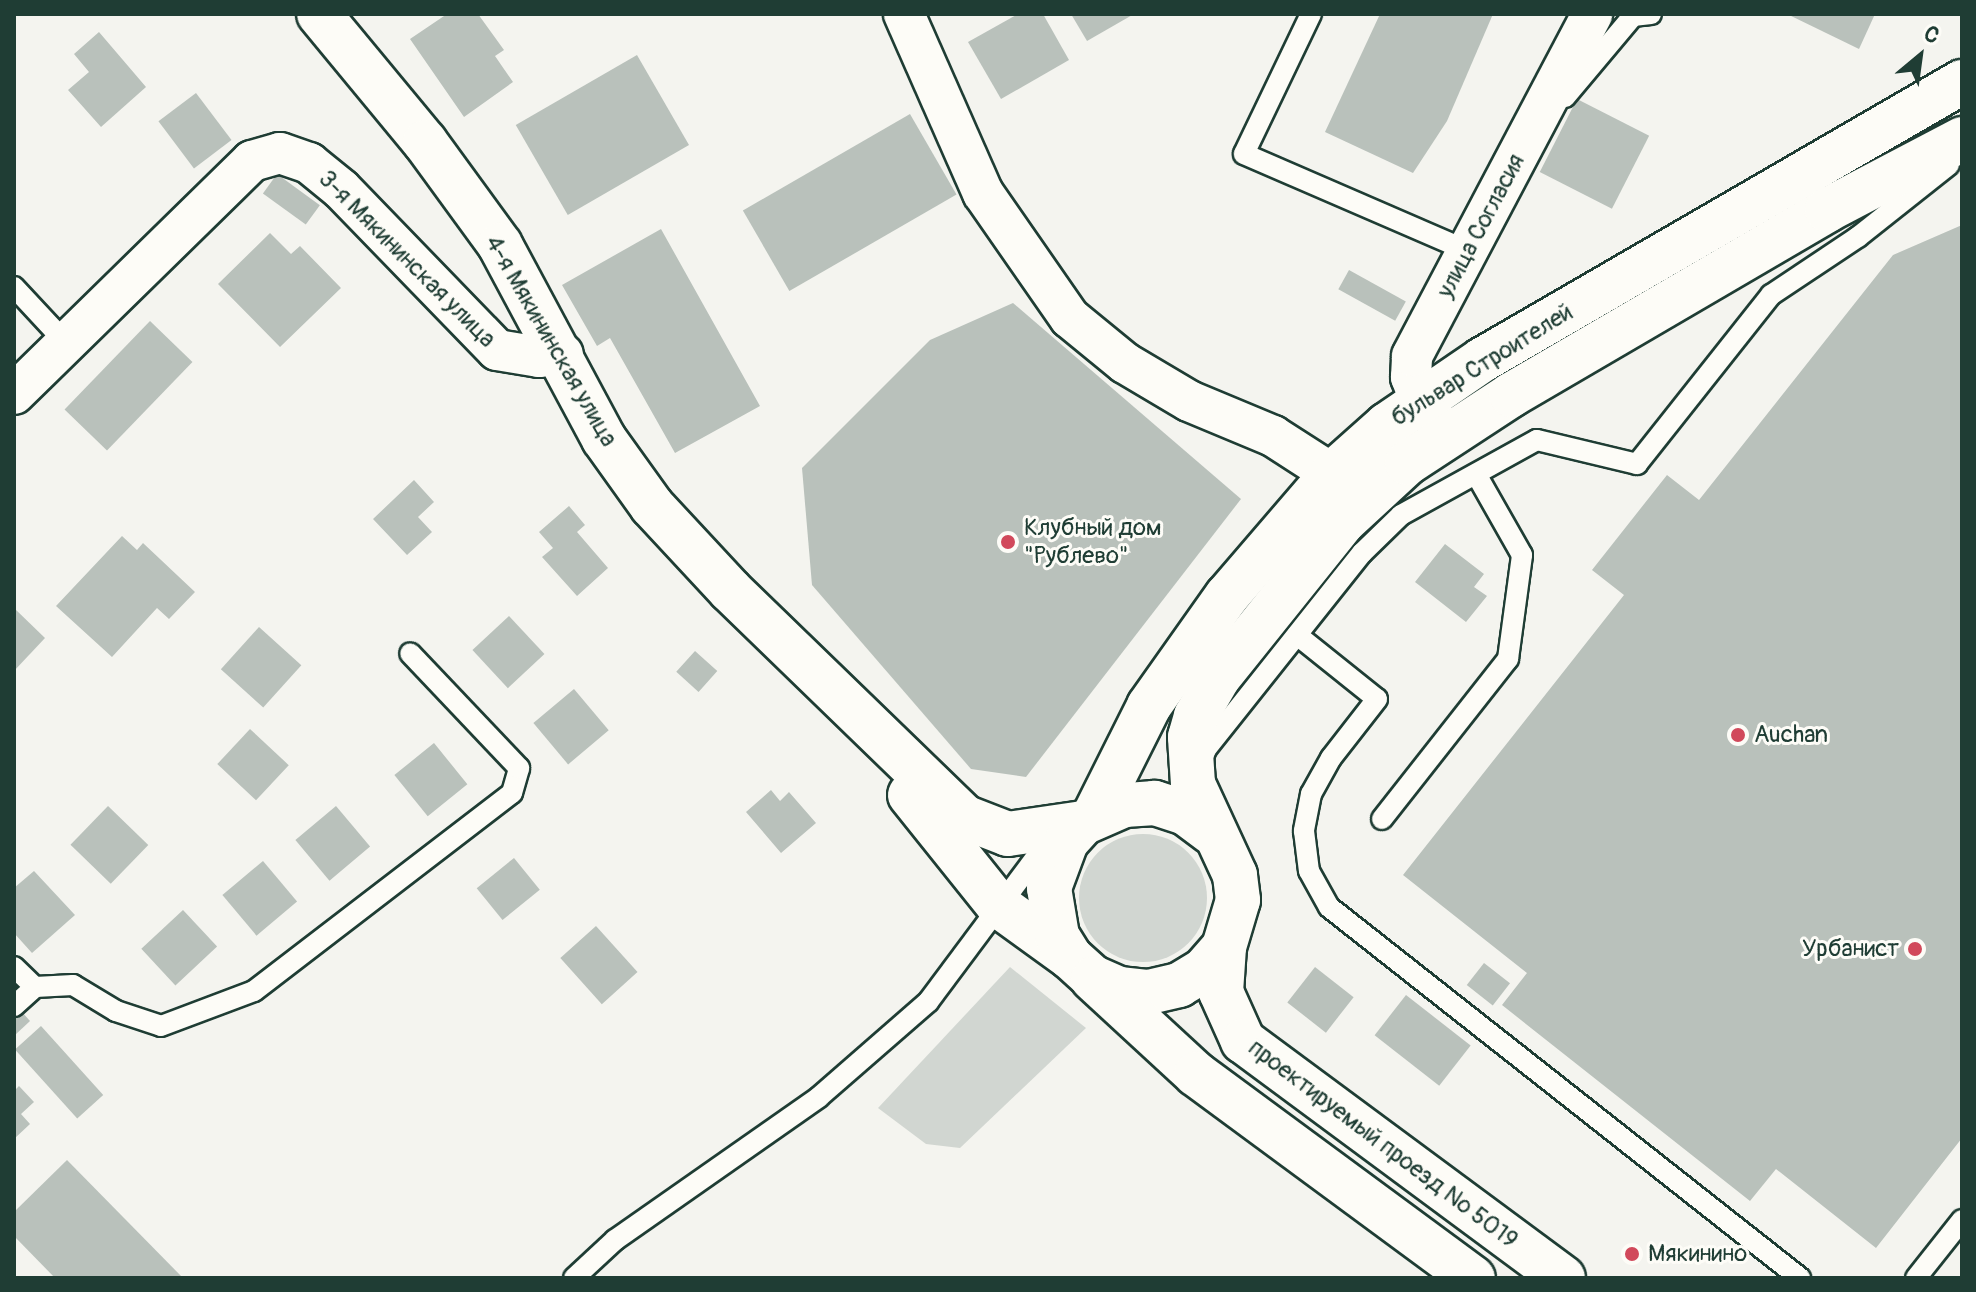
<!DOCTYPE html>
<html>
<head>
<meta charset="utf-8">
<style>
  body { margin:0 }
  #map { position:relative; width:1976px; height:1292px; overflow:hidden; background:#f4f4ef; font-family:Pangolin,sans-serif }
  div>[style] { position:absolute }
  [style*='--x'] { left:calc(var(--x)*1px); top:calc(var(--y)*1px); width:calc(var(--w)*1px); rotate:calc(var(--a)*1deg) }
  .green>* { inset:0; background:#d1d6d1 }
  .round { border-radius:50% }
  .building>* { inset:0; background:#b9c1bb; transform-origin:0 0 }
  .roads { filter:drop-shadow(2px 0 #1f3d34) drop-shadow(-2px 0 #1f3d34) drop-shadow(0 2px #1f3d34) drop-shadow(0 -2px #1f3d34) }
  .service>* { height:20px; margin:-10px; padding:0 10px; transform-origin:10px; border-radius:10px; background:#fdfcf7 }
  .minor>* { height:40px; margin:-20px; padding:0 20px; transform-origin:20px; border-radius:20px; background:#fdfcf7 }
  .tertiary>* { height:44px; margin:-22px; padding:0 22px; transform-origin:22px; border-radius:22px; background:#fdfcf7 }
  .dots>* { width:22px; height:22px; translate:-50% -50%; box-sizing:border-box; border:4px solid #fdfcf7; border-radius:50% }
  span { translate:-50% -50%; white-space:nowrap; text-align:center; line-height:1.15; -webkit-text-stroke:6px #fdfcf7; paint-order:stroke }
  .street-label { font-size:24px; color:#1f3d34 }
  .poi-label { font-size:24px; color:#1f3d34 }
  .left { translate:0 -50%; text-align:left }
  .right { translate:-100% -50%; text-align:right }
  .frame { position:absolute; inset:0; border:16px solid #1f3d34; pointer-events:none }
  .north { position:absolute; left:1880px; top:16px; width:80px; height:80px; -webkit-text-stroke:6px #fdfcf7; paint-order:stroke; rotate:29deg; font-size:22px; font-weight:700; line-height:32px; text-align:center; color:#1f3d34 }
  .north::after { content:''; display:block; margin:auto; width:28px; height:36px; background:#1f3d34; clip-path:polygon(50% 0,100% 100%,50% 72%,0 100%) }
</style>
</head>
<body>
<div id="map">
  <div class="green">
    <i class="round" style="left:1079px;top:834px;width:128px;height:128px"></i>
    <i style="clip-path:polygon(1010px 967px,1086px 1028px,960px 1148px,926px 1144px,878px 1108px)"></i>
  </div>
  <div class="building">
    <i style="clip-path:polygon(447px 14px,478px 14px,504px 50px,495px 56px,513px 82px,464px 117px,410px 39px)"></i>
    <i style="clip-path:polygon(1018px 14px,1043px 14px,1069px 60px,1001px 99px,968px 42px)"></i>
    <i style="clip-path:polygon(1071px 14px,1134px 14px,1087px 41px)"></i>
    <i style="clip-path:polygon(1380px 14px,1493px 14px,1447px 121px,1413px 173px,1325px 132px)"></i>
    <i style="clip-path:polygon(1787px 14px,1875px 14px,1859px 49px)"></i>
    <i style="clip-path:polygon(99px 32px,146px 87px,101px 127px,68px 90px,89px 72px,74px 54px)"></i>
    <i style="left:637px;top:55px;width:104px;height:140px;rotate:60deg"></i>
    <i style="left:196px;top:93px;width:59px;height:47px;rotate:53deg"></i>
    <i style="left:1577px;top:99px;width:81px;height:82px;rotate:27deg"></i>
    <i style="left:910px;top:114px;width:93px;height:193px;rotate:60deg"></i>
    <i style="left:277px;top:174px;width:53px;height:24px;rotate:36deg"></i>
    <i style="clip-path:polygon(1962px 225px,1962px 1138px,1876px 1248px,1776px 1169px,1750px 1201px,1502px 1005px,1527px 973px,1403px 875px,1624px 595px,1592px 570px,1667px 475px,1699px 500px,1893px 255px)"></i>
    <i style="clip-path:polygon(661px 229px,760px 406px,675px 453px,610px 338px,597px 346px,562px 285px)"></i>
    <i style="clip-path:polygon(270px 233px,291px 254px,300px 246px,341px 288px,280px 347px,218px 284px)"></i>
    <i style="left:1349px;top:270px;width:65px;height:22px;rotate:29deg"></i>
    <i style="clip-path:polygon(1013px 303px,1241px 499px,1026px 777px,971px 769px,812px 585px,802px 468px,930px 340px)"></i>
    <i style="left:150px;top:321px;width:59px;height:123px;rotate:44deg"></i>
    <i style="clip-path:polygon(414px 480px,434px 502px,418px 517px,432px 532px,407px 555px,373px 519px)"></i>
    <i style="clip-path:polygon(569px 506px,585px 525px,577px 532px,608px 568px,577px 596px,542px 557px,553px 548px,539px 532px)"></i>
    <i style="clip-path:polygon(122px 536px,137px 550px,143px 543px,195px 592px,169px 619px,157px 608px,112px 657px,56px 606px)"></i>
    <i style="clip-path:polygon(1445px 544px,1484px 574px,1474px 587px,1487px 596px,1466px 622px,1415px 582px)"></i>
    <i style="clip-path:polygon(14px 608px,45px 638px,14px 671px)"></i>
    <i style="left:509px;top:616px;width:52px;height:50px;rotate:47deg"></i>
    <i style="left:259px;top:627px;width:57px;height:57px;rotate:42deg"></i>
    <i style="left:695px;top:651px;width:30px;height:28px;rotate:42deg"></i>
    <i style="left:574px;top:689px;width:54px;height:53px;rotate:50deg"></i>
    <i style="left:250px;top:729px;width:53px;height:48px;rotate:43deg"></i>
    <i style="left:434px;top:743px;width:53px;height:51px;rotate:51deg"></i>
    <i style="clip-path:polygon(771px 790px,780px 801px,789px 792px,816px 823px,781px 853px,746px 812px)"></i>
    <i style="left:108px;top:806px;width:56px;height:54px;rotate:44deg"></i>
    <i style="left:336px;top:806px;width:53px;height:53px;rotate:50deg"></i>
    <i style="left:514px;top:858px;width:41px;height:48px;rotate:51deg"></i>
    <i style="left:263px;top:861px;width:53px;height:53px;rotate:50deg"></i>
    <i style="clip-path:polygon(34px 871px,75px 915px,32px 953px,14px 933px,14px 888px)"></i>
    <i style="left:183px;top:910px;width:50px;height:57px;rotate:47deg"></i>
    <i style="left:596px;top:926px;width:62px;height:48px;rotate:48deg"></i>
    <i style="left:1484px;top:963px;width:33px;height:28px;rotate:38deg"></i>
    <i style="left:1315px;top:967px;width:49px;height:45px;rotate:38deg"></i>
    <i style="left:1406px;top:995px;width:82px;height:51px;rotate:38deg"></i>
    <i style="clip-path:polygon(22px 1012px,30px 1021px,14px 1036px,14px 1019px)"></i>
    <i style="left:41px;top:1026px;width:93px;height:35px;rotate:48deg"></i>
    <i style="clip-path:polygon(19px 1086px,34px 1102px,21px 1114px,30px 1124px,14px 1139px,14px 1091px)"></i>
    <i style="clip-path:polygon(67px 1160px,183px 1278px,55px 1278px,14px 1236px,14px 1212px)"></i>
  </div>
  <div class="roads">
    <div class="service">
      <i style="--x:1311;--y:14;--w:155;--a:115.6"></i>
      <i style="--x:1244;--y:154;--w:244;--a:23.4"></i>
      <i style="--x:1565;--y:97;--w:106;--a:-50"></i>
      <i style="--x:1633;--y:16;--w:18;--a:-6"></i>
      <i style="--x:14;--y:287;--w:76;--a:47.1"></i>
      <i style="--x:1297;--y:635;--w:102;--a:38.7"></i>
      <i style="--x:1377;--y:699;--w:75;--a:127.9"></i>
      <i style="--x:1331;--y:758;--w:41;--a:119.1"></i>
      <i style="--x:1311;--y:794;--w:38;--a:101"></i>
      <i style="--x:1304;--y:831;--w:40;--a:82.9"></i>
      <i style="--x:1309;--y:871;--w:41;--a:60.9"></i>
      <i style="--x:1329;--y:907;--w:600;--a:38.23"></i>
      <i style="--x:1200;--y:764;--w:16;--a:-68"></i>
      <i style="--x:1206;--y:749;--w:251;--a:-51.5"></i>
      <i style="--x:1362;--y:553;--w:54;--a:-44.3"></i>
      <i style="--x:1401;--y:515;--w:155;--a:-28.9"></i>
      <i style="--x:1537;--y:440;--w:103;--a:13.5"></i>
      <i style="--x:1637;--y:464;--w:216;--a:-51.6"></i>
      <i style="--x:1771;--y:295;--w:105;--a:-33.7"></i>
      <i style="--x:1858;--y:237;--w:116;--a:-38.4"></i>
      <i style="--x:1382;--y:819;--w:204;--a:-51.8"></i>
      <i style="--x:1508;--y:659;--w:105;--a:-82.3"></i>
      <i style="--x:1522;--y:555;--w:93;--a:-119.6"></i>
      <i style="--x:14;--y:967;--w:29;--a:44"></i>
      <i style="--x:14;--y:1006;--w:28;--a:-42"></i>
      <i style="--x:35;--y:987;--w:38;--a:-3"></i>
      <i style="--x:73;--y:985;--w:50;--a:31.2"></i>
      <i style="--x:116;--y:1011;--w:47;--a:18.4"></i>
      <i style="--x:161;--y:1026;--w:99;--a:-20.6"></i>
      <i style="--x:254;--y:991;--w:325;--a:-37.5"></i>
      <i style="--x:512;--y:793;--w:26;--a:-74"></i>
      <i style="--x:519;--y:768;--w:158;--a:-133.5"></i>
      <i style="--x:574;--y:1278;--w:56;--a:-42.8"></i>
      <i style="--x:615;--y:1240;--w:249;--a:-35"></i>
      <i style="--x:819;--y:1097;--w:145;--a:-41.1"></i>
      <i style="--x:928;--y:1002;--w:214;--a:-53.3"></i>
      <i style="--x:1916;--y:1278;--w:74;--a:-51.6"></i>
    </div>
    <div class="minor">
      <i style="--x:904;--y:14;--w:196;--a:66.2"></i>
      <i style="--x:983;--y:193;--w:152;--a:55.2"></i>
      <i style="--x:1070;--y:318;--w:71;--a:39.3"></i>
      <i style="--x:1125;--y:363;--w:74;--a:30.7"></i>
      <i style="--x:1189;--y:401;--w:91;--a:22.6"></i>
      <i style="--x:1273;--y:436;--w:70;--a:32.8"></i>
      <i style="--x:14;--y:394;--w:333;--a:-44.4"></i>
      <i style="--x:252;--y:161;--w:29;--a:-16"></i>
      <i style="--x:280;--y:153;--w:31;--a:19"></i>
      <i style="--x:309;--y:163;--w:41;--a:39.1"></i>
      <i style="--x:341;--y:189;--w:224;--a:45.9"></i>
      <i style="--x:497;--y:350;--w:43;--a:9.5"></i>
      <i style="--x:539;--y:357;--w:24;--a:-7"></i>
      <i style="--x:1440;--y:425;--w:30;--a:-130"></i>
      <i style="--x:1421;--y:402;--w:27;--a:-112"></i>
      <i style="--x:1411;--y:377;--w:21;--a:-87"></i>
      <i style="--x:1412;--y:356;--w:386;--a:-62.2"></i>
    </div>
    <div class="tertiary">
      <i style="--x:319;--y:14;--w:166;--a:50.4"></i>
      <i style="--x:425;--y:142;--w:127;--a:53.9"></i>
      <i style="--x:500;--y:245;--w:220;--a:61.8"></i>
      <i style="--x:604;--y:439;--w:82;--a:54.4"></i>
      <i style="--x:652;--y:506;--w:115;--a:47.1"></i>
      <i style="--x:730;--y:590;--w:326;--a:44.1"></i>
      <i style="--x:964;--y:817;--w:47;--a:21.1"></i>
      <i style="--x:1008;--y:834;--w:76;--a:-8.3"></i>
      <i style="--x:910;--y:795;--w:141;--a:51.3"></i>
      <i style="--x:998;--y:905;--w:89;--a:35.8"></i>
      <i style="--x:1094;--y:816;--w:123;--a:-63.4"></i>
      <i style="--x:1149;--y:706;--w:135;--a:-54.7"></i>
      <i style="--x:1227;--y:596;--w:161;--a:-49.3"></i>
      <i style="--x:1332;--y:474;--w:74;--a:-41.7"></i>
      <i style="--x:1387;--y:425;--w:115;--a:-34.4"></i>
      <i style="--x:1482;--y:360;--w:555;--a:-30.08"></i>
      <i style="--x:1211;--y:832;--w:31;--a:-143"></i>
      <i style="--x:1186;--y:813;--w:33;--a:-162"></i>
      <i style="--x:1155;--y:803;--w:31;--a:176"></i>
      <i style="--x:1124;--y:805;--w:45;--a:156.3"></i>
      <i style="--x:1083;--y:823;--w:25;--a:132"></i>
      <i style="--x:1066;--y:842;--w:49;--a:110.3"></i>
      <i style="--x:1049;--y:888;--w:49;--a:80.5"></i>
      <i style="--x:1057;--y:936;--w:25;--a:58"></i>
      <i style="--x:1070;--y:957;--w:30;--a:42"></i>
      <i style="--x:1092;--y:977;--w:30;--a:24"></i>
      <i style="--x:1119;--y:989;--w:30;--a:6"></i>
      <i style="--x:1149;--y:992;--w:31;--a:-13"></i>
      <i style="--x:1179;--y:985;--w:29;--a:-31"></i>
      <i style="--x:1204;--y:970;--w:30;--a:-49"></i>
      <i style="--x:1224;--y:947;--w:49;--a:-73.4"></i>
      <i style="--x:1238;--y:900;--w:25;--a:-97"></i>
      <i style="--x:1235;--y:875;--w:100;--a:-114.8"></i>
      <i style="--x:1193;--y:784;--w:47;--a:-93.7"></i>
      <i style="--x:1190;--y:737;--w:22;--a:-74"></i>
      <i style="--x:1196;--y:716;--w:44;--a:-59.9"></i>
      <i style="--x:1218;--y:678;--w:200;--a:-51.3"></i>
      <i style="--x:1343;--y:522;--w:87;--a:-42.7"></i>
      <i style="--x:1407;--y:463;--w:124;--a:-33.2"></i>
      <i style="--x:1511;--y:395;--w:366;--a:-30.3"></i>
      <i style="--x:1827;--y:210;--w:153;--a:-27.7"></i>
      <i style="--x:1224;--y:947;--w:45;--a:93.8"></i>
      <i style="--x:1221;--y:992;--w:54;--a:65.8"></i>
      <i style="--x:1243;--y:1041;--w:398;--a:36.5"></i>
      <i style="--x:1093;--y:979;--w:140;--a:42.7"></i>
      <i style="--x:1196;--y:1074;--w:344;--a:36.4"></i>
    </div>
  </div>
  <div class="dots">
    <i style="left:1008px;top:542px;background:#d1495b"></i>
    <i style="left:1738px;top:735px;background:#d1495b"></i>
    <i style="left:1915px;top:949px;background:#d1495b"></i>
    <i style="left:1632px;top:1254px;background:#d1495b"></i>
  </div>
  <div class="street-label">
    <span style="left:1481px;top:226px;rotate:-62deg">улица Согласия</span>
    <span style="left:407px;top:259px;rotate:45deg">3-я Мякининская улица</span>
    <span style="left:551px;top:341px;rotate:60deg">4-я Мякининская улица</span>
    <span style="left:1482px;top:365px;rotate:-32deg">бульвар Строителей</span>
    <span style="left:1383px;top:1144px;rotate:37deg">проектируемый проезд № 5019</span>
  </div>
  <div class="poi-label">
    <span class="left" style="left:1024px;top:542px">Клубный дом<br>"Рублево"</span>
    <span class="left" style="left:1754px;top:735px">Auchan</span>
    <span class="right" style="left:1899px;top:949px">Урбанист</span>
    <span class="left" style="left:1648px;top:1254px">Мякинино</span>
  </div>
  <div class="frame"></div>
  <div class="north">С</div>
</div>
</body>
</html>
